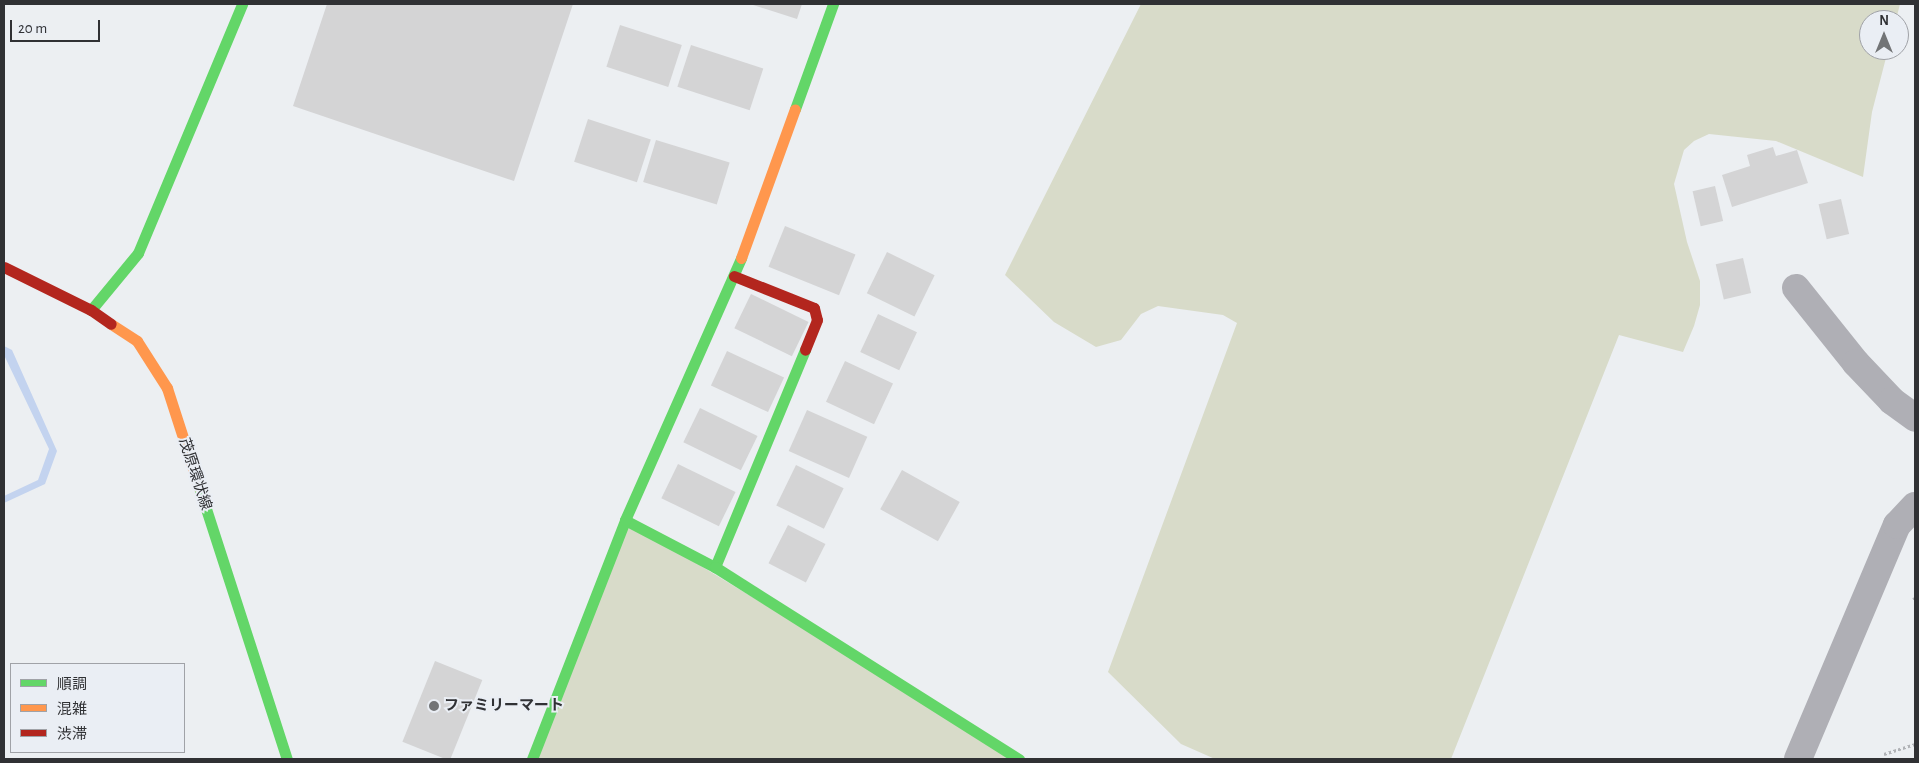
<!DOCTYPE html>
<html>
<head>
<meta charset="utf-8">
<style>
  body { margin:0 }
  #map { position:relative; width:1919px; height:763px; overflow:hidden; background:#eceff2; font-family:"Alegreya Sans","Noto Sans JP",sans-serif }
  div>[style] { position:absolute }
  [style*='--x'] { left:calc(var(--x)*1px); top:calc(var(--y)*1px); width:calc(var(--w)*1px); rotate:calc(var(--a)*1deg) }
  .green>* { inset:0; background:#d8dbc9 }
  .water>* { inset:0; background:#c3d3ef }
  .building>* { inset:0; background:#d4d4d5; transform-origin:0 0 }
  .path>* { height:3px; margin-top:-1.5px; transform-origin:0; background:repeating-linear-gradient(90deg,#b0b2b6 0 2.5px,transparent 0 5px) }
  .street>* { height:28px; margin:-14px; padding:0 14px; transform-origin:14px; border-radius:14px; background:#afafb5 }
  .fast>* { height:11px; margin:-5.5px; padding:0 5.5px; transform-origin:5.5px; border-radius:5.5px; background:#63d668 }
  .slow>* { height:11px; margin:-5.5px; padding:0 5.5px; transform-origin:5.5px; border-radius:5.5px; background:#ff974d }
  .jam>* { height:11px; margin:-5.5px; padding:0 5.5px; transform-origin:5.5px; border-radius:5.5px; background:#b3261e }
  .dots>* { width:14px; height:14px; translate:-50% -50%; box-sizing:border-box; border:2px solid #eaeef4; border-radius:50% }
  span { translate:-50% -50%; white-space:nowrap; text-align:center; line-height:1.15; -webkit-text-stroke:4px #eaeef4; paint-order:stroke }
  .street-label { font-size:15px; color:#303134 }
  .poi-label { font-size:15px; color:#303134; font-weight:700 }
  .left { translate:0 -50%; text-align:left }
  .frame { position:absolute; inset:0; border:5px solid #303134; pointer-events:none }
  .legend { position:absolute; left:10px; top:663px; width:175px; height:90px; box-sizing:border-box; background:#eaeef4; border:1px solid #a0a2a7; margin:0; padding:6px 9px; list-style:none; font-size:15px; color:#303134 }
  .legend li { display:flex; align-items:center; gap:10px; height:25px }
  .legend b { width:25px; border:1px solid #a0a2a7 }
  .north { position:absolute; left:1859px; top:10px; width:50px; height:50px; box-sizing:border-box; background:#eaeef4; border:1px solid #a0a2a7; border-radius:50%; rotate:0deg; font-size:14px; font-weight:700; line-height:20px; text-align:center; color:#303134 }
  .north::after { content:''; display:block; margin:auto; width:18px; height:22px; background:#727476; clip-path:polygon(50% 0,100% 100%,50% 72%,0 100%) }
  .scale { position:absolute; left:10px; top:20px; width:90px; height:22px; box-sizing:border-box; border:2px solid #303134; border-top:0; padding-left:6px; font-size:15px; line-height:18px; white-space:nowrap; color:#303134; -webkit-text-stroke:4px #eaeef4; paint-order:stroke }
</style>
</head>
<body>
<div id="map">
  <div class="green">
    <i style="clip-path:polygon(1141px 4px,1900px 4px,1896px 20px,1869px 20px,1869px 50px,1888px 50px,1872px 112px,1863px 177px,1776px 141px,1709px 134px,1694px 141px,1684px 150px,1674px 184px,1687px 242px,1700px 281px,1700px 305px,1694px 326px,1683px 352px,1619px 335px,1451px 759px,1215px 759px,1181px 744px,1108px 672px,1237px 323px,1223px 315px,1158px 306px,1141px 314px,1121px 340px,1096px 347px,1054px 322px,1005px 275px)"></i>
    <i style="clip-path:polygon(625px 520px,1019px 759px,537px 759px)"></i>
  </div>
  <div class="water">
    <i style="clip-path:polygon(4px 346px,12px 350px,57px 451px,45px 484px,4px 503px,4px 496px,38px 480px,49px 449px,4px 355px)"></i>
  </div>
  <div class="building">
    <i style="clip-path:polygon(327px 4px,573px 4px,514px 181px,293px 106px)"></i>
    <i style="clip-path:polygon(750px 4px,802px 4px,797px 19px)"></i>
    <i style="left:620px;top:25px;width:65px;height:44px;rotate:18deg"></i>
    <i style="left:691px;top:45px;width:76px;height:44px;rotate:18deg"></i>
    <i style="left:588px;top:119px;width:66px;height:45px;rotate:18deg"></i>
    <i style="left:656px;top:140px;width:77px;height:44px;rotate:17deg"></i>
    <i style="clip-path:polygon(1773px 147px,1776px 156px,1797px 150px,1808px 183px,1732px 207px,1722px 175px,1750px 166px,1747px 155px)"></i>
    <i style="left:1715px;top:186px;width:36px;height:23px;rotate:77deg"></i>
    <i style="left:1841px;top:199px;width:36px;height:23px;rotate:77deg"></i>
    <i style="left:785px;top:226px;width:76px;height:44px;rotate:22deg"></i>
    <i style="left:887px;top:252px;width:53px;height:46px;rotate:26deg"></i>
    <i style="left:1743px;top:258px;width:36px;height:28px;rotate:77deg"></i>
    <i style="left:751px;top:294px;width:64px;height:38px;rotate:26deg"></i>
    <i style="left:878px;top:314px;width:43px;height:42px;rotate:25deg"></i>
    <i style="left:727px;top:351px;width:63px;height:38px;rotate:25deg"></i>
    <i style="left:845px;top:361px;width:53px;height:45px;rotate:25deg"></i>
    <i style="left:700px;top:408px;width:64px;height:38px;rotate:26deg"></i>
    <i style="left:807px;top:410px;width:66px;height:45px;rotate:24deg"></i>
    <i style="left:678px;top:464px;width:64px;height:38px;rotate:26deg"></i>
    <i style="left:796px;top:465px;width:53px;height:45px;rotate:26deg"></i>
    <i style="left:902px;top:470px;width:66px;height:45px;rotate:29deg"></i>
    <i style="left:788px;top:525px;width:42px;height:43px;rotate:27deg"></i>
    <i style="left:435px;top:661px;width:51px;height:87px;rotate:22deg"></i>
  </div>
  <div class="path">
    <i style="--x:1913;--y:599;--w:2;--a:-27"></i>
    <i style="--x:1884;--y:754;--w:33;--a:-18"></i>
  </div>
  <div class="street">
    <i style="--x:1796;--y:288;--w:96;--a:51.3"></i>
    <i style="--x:1856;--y:363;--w:52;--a:46.5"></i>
    <i style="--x:1892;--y:401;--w:29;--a:36"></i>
    <i style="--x:1798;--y:759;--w:254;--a:-67.1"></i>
    <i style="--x:1897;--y:525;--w:26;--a:-47"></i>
  </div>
  <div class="fast">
    <i style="--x:795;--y:109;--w:112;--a:-70.1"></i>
    <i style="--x:91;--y:310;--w:74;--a:-50.5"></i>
    <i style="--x:138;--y:253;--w:270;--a:-67.3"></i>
    <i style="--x:199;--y:487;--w:286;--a:72.1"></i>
    <i style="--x:625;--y:520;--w:102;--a:27.6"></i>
    <i style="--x:715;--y:567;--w:235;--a:-67.5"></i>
    <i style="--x:715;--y:567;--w:360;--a:32.3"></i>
    <i style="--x:532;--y:759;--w:256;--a:-68.7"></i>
    <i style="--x:625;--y:520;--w:287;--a:-66.1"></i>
  </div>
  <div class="slow">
    <i style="--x:741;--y:258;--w:158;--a:-70.1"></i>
    <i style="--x:111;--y:324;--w:31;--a:33"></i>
    <i style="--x:137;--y:341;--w:56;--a:57.4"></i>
    <i style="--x:167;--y:388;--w:104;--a:72.1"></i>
  </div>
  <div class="jam">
    <i style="--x:4;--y:267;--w:97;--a:26.3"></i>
    <i style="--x:91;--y:310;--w:24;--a:35"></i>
    <i style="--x:734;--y:276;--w:86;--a:21.8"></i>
    <i style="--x:814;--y:308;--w:12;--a:76"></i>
    <i style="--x:817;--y:320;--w:32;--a:112"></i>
  </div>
  <div class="dots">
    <i style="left:434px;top:706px;background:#727476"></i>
  </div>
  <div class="street-label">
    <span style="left:195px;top:474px;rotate:72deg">茂原環状線</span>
  </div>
  <div class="poi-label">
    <span class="left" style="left:444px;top:706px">ファミリーマート</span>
  </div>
  <div class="frame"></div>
  <ul class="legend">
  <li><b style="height:6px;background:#63d668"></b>順調</li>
  <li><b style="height:6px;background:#ff974d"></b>混雑</li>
  <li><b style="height:6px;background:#b3261e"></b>渋滞</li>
  </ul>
  <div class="north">N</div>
  <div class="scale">20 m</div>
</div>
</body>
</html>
